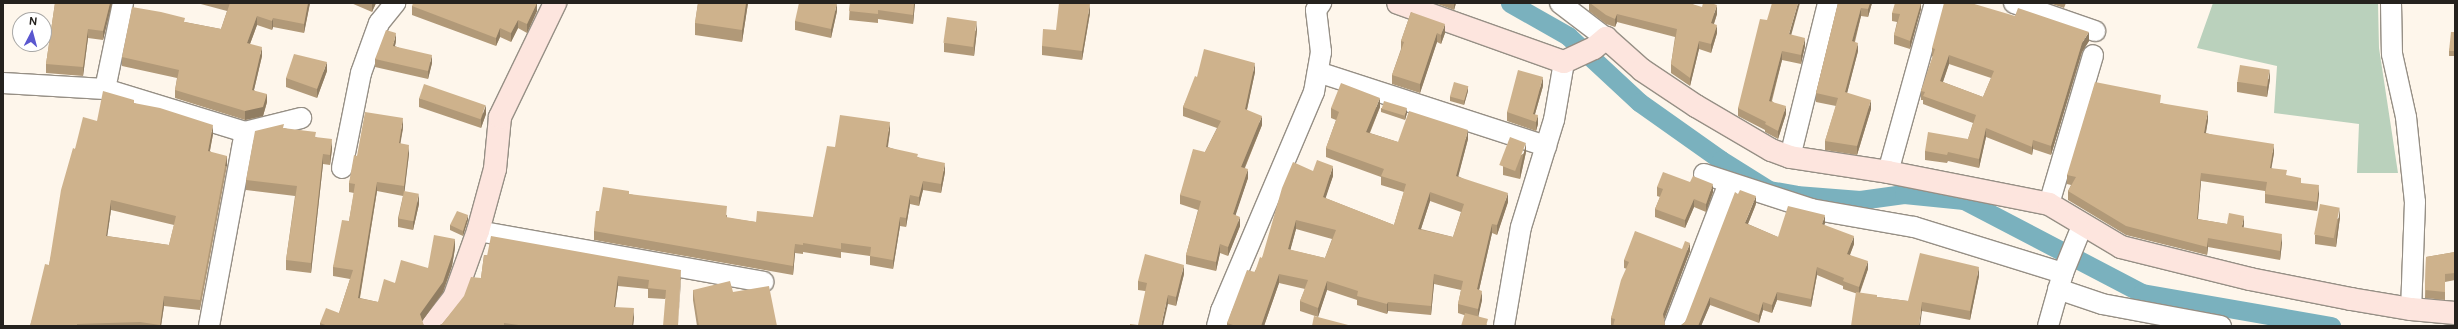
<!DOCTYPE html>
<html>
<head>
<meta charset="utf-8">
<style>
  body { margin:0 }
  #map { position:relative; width:2458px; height:329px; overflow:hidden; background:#fef6eb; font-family:"DM Sans",sans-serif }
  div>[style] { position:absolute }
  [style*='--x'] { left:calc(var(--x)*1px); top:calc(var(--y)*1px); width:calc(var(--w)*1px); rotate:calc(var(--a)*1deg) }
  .green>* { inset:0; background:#bad1bc }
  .canal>* { height:19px; margin:-9.5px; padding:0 9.5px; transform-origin:9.5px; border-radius:9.5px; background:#7ab1be }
  .roads { filter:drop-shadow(1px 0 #968f85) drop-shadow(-1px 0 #968f85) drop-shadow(0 1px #968f85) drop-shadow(0 -1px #968f85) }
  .street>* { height:20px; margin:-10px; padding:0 10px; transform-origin:10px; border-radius:10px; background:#fff }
  .secondary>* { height:22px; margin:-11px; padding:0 11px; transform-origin:11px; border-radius:11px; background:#fde5de }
  .wall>* { inset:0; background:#b19978 }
  .shaded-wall>* { inset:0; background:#907d62; transform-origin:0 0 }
  .building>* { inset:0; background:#ceb28c; transform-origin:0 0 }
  span { translate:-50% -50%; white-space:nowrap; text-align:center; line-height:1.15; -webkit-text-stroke:3.5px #fff; paint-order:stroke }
  .frame { position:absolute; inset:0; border:4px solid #25221e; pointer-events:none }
  .north { position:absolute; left:12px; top:12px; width:40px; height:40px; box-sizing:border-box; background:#fff; border:1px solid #a8a7a5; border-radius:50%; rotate:6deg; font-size:11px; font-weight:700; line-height:16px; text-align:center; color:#25221e }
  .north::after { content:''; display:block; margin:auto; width:14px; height:18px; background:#5a57cf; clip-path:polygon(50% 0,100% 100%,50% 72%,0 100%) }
</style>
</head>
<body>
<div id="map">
  <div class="green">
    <i style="clip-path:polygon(2213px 3px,2378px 3px,2379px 48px,2398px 173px,2357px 173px,2359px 124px,2274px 113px,2277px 66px,2197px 48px)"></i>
  </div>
  <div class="canal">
    <i style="--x:1510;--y:3;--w:67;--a:29.6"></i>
    <i style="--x:1568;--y:36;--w:97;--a:42.9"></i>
    <i style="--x:1639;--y:102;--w:100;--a:35.3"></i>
    <i style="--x:1721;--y:160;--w:57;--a:32"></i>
    <i style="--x:1769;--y:190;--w:27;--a:10"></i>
    <i style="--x:1796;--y:195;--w:64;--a:4.5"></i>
    <i style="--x:1860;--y:200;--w:44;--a:-7.8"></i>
    <i style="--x:1904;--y:194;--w:60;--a:5.7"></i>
    <i style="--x:1964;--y:200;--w:201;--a:27.6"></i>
    <i style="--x:2142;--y:293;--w:192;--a:9.9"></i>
  </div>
  <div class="roads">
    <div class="street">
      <i style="--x:1560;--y:3;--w:58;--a:37.3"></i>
      <i style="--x:2014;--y:3;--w:86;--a:19.1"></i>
      <i style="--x:2391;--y:3;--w:51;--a:88.9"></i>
      <i style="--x:2392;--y:54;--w:65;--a:77.5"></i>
      <i style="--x:2406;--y:117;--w:85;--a:84"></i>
      <i style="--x:2415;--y:202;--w:107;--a:92.1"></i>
      <i style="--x:1318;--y:72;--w:240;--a:18"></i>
      <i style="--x:3;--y:83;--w:102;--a:3.4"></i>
      <i style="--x:105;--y:89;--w:146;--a:17.1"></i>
      <i style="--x:245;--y:132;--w:58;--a:-14"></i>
      <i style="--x:105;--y:89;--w:88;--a:-78.2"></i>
      <i style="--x:1790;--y:157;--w:159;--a:-76.1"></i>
      <i style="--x:342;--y:168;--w:97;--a:-78.7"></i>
      <i style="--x:361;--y:73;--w:53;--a:-70.2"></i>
      <i style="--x:379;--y:23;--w:26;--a:-51"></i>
      <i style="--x:1888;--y:172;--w:175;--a:-74.5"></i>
      <i style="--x:1704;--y:174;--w:113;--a:18.1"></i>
      <i style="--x:1811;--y:209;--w:105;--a:9.9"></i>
      <i style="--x:1914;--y:227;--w:156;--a:17.2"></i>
      <i style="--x:2049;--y:204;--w:155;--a:-73.5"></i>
      <i style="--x:478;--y:231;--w:290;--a:10.1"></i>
      <i style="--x:2058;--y:289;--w:46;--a:18.8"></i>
      <i style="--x:2102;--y:304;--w:121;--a:10.5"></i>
      <i style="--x:209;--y:326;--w:197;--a:-79.5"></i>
      <i style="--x:1217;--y:326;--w:16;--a:-75"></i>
      <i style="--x:1221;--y:311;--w:238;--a:-67"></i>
      <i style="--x:1314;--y:92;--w:41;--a:-80.1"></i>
      <i style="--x:1321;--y:52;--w:42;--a:-96.8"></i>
      <i style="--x:1316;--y:10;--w:9;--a:-54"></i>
      <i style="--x:1504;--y:326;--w:100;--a:-80.3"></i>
      <i style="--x:1521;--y:227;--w:112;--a:-72.9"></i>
      <i style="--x:1554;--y:120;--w:59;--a:-80.2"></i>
      <i style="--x:1674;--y:326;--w:153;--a:-69"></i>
      <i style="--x:2048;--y:326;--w:55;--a:-74.2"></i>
      <i style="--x:2063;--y:273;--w:51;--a:-68"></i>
    </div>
    <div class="secondary">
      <i style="--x:1398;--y:3;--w:176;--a:19.6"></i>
      <i style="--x:1564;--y:62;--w:33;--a:-25"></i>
      <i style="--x:1594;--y:48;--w:16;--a:-40"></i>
      <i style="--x:1606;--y:38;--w:48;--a:41.6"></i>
      <i style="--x:1642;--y:70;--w:65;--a:33.7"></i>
      <i style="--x:1696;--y:106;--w:87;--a:30.4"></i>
      <i style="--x:1771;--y:150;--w:20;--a:20"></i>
      <i style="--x:1790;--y:157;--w:99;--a:8.7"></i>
      <i style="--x:1888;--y:172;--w:164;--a:11.2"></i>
      <i style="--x:2049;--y:204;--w:84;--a:30.8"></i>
      <i style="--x:2121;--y:247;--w:133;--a:13.9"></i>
      <i style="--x:2250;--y:279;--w:103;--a:11.2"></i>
      <i style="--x:2351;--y:299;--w:61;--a:9.5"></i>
      <i style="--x:2411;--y:309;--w:44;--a:5.2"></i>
      <i style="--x:432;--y:326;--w:36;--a:-52"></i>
      <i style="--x:454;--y:298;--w:71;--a:-70.3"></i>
      <i style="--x:478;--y:231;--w:64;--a:-74.7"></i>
      <i style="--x:495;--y:169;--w:52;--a:-84.5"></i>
      <i style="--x:500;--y:117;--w:127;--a:-64.2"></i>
    </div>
  </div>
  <div class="wall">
    <i style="clip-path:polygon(55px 3px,112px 3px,103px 40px,88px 38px,83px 76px,46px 73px,46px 64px)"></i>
    <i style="clip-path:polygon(197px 3px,310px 3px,304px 33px,273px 27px,272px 30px,257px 25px,250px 44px,262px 56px,254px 90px,267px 102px,263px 116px,245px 120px,175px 98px,175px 90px,177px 78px,122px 66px,122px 57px,185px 22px,221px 29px,227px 11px)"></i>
    <i style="clip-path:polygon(351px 3px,376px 3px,372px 12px)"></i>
    <i style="clip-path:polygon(537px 3px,537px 11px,527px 33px,518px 28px,511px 42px,500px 37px,496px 46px,412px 15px,412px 6px)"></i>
    <i style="clip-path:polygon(698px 3px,748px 3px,742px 42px,695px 35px,695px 23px)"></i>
    <i style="clip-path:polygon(850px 3px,915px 3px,913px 24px,878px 19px,878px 23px,849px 20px)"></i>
    <i style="clip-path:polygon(1435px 3px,1456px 3px,1454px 10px)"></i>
    <i style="clip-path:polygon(1589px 3px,1689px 3px,1717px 14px,1714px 24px,1717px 33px,1711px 53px,1699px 49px,1690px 86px,1671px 73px,1671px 64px,1675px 37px,1617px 22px,1615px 27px,1606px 24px,1589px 11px)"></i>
    <i style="clip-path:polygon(1838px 3px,1872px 3px,1868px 17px,1861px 16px,1855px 42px,1858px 51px,1847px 93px,1871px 109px,1857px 155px,1825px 150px,1825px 141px,1836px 106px,1816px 102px,1816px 93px)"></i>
    <i style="clip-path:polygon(1921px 3px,1921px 9px,1910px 49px,1894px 44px,1894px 35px,1897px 22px,1892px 21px,1892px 13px)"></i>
    <i style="clip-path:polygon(2049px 3px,2066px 3px,2064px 8px)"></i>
    <i style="clip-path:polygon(837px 11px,831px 38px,795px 30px,795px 21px)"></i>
    <i style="clip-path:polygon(1411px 12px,1445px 33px,1441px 44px,1437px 42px,1420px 93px,1392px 84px,1392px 75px,1401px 49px,1401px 41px)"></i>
    <i style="clip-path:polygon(1090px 13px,1082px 60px,1042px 55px,1042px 46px)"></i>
    <i style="clip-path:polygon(977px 30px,974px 56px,944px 52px,944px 43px)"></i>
    <i style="clip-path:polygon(2455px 32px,2455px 56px,2449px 56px,2449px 51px)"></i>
    <i style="clip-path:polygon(1792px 35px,1805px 46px,1801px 64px,1782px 60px,1772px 101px,1786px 114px,1778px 139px,1765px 132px,1765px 130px,1738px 116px,1738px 108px)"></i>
    <i style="clip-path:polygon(396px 41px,395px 46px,432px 63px,428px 79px,375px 67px,375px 59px)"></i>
    <i style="clip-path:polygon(evenodd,2089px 41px,2082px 52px,2051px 155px,2033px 149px,2032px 155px,1986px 137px,1979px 168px,1948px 161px,1947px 163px,1925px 160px,1925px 151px,1968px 139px,1973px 123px,1923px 104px,1923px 100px,1921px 100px,1921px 91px,1933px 57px,1932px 56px,1932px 48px,2089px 41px,1949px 64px,1991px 78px,1983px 97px,1943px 82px,1949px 64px)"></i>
    <i style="clip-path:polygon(327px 71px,317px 98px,286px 87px,286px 78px)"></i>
    <i style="clip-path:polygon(1255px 72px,1247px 110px,1262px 125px,1245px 168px,1248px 178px,1235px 215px,1240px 226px,1228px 256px,1220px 253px,1216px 271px,1186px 264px,1186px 255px,1198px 210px,1180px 204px,1180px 195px,1205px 152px,1217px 128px,1183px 116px,1183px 107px,1197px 77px)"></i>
    <i style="clip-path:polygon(2270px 79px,2267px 97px,2237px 92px,2237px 82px)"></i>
    <i style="clip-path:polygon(1543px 86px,1535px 114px,1538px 124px,1536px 131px,1507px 121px,1507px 112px)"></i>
    <i style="clip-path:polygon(1468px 91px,1464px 105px,1450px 101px,1450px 96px)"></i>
    <i style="clip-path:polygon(419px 98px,486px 114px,481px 128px,419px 107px)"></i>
    <i style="clip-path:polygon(evenodd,134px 103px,213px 134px,210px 151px,227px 166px,200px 310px,164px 306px,161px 326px,30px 326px,49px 265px,75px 149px,97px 121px,134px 103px,111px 210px,174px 225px,169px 245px,107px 236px,111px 210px)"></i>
    <i style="clip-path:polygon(2161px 103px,2208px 120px,2206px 133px,2274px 153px,2271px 168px,2301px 183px,2319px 194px,2317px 211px,2265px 203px,2265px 191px,2201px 181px,2198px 219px,2227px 224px,2244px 225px,2243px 228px,2282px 243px,2280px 260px,2208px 247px,2207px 255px,2126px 235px,2068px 200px,2068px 191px,2071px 185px,2067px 184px,2067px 175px)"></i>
    <i style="clip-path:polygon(evenodd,1380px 107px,1370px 133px,1398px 142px,1468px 139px,1458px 176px,1508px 202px,1497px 235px,1492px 233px,1479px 290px,1482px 300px,1478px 316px,1488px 326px,1464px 315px,1458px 313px,1458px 304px,1461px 290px,1434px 284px,1431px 315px,1388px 311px,1387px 314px,1357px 305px,1357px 300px,1327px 290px,1318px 317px,1300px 311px,1300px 301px,1305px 289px,1279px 283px,1264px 326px,1227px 326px,1227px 323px,1262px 258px,1313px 171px,1333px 176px,1325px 198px,1394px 225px,1404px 192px,1381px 185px,1381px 177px,1326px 157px,1326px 148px,1336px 120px,1331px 118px,1331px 108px,1380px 107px,1430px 201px,1461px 212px,1453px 237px,1421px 229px,1430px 201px,1380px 107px,1296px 229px,1332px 239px,1325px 258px,1290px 250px,1296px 229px)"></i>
    <i style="clip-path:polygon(1381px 108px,1407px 113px,1405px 120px,1381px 112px)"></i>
    <i style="clip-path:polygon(284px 128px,316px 137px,332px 149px,330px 165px,323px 164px,311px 273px,286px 270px,286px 260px,295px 196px,246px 190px,246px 180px)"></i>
    <i style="clip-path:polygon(403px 128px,400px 143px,409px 154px,404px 193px,419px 204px,413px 230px,398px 227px,398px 218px,403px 196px,377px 191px,360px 298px,378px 302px,395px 283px,428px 268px,455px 248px,452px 266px,443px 292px,422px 321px,424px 326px,320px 326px,320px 323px,339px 313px,350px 279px,333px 276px,333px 267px,349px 221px,354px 193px,349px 192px,349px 183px,357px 156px)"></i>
    <i style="clip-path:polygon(890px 131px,888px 147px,918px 157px,945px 172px,941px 193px,923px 190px,919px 206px,910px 204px,906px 227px,900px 226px,893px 269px,870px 265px,870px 256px,841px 252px,841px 258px,803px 252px,803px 254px,795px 253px,793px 275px,594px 240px,594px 231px,599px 211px,629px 194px,727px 215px,727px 218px,756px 222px,813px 217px,835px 147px)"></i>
    <i style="clip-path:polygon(1526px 152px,1520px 179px,1503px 175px,1503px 166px)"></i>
    <i style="clip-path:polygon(1690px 182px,1713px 192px,1706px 212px,1694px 207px,1685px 228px,1655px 217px,1655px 209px,1660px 197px,1657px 196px,1657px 187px)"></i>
    <i style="clip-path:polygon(1756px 204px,1748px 224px,1778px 237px,1825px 223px,1824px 225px,1854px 244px,1850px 255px,1868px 269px,1860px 293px,1877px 297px,1908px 301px,1979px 276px,1970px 320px,1922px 311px,1855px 293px,1843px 289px,1843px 286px,1817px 275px,1811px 307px,1777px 300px,1772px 313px,1763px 310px,1759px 323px,1710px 305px,1701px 326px,1680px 326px,1685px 322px)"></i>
    <i style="clip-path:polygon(2340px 217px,2336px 247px,2315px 244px,2315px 235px)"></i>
    <i style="clip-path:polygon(468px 220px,463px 236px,450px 230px,450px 225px)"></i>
    <i style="clip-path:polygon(1682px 249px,1690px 251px,1664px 320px,1665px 325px,1667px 326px,1611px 326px,1611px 318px,1627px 269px,1624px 268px,1624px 260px)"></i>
    <i style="clip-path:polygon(2455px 252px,2455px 280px,2445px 282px,2445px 300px,2425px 298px,2426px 257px)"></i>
    <i style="clip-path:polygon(484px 255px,681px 279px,665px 299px,648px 298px,648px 289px,618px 286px,615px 307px,634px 318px,633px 326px,438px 326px,442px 324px,481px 278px)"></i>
    <i style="clip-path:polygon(1184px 274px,1176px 306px,1168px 304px,1145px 291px,1138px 290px,1138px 281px)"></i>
    <i style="clip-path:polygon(693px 290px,733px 292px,777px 326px,697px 326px,693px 300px)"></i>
  </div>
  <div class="shaded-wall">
    <i style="clip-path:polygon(110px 3px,112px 3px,103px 40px,103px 31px)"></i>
    <i style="clip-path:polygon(308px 3px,310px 3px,304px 33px,304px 24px)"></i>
    <i style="clip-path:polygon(372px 3px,376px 3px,372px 12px)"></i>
    <i style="clip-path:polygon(537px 3px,537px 11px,527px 33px,527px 24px)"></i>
    <i style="clip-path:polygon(746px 3px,748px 3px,742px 42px,742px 30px)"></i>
    <i style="clip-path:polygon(837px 3px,837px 11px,831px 38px,831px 29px)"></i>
    <i style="clip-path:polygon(914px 3px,915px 3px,913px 24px,913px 15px)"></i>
    <i style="clip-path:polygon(1454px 3px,1456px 3px,1454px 10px)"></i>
    <i style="clip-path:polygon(1798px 3px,1800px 3px,1789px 43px,1789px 34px)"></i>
    <i style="clip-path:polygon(1870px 3px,1872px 3px,1868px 17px,1868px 9px)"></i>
    <i style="clip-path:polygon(1921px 3px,1921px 9px,1910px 49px,1910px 41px)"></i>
    <i style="clip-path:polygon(1090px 4px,1090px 13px,1082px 60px,1082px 51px)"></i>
    <i style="clip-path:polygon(1717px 5px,1717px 14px,1711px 32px,1711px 23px)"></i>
    <i style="clip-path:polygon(1861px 8px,1861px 16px,1852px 50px,1852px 41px)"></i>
    <i style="clip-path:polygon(1617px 14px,1617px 22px,1615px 27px,1615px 19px)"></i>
    <i style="clip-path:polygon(257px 16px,257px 25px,247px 52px,247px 43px)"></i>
    <i style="clip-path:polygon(273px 18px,273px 27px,272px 30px,272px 21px)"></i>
    <i style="clip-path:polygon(518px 20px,518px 28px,511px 42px,511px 33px)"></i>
    <i style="clip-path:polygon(977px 21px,977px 30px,974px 56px,974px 47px)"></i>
    <i style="clip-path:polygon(1445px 24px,1445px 33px,1441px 44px,1441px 35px)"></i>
    <i style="clip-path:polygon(1717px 25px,1717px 33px,1711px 53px,1711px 44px)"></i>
    <i style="clip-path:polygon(500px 28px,500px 37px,496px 46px,496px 38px)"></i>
    <i style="clip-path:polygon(88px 29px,88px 38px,83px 76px,83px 67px)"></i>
    <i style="clip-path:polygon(2089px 32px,2089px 41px,2082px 52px,2051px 155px,2051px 146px,2082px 43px)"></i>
    <i style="clip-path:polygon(396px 33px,396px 41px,393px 54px,393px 46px)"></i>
    <i style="clip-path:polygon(1437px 33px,1437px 42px,1420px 93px,1420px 84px)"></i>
    <i style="clip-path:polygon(1805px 38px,1805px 46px,1801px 64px,1801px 55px)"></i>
    <i style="clip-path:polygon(1699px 41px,1699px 49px,1690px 86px,1690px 78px)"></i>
    <i style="clip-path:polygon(1858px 43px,1858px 51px,1845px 101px,1845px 92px)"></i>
    <i style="clip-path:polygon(262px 47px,262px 56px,252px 98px,252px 90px)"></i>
    <i style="clip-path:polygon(1782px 51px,1782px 60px,1769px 109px,1769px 101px)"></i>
    <i style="clip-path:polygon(432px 55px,432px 63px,428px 79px,428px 71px)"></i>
    <i style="clip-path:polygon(1949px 55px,1949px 64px,1940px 90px,1940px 81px)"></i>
    <i style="clip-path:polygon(327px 62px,327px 71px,317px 98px,317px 89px)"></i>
    <i style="clip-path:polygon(1255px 63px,1255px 72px,1245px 118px,1245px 109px)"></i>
    <i style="clip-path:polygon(2270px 70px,2270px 79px,2267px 97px,2267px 88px)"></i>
    <i style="clip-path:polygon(1543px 77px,1543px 86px,1533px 121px,1533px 114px)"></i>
    <i style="clip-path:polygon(1468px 86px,1468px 91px,1464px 105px,1464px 100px)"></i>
    <i style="clip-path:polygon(267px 94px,267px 102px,263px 116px,245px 120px,245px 111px)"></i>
    <i style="clip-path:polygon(1380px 98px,1380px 107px,1366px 141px,1366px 132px)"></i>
    <i style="clip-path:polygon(1871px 100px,1871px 109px,1857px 155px,1857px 146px)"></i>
    <i style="clip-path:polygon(486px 105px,486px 114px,481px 128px,481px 119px)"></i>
    <i style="clip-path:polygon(1786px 106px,1786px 114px,1778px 139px,1778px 131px)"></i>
    <i style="clip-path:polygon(1407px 108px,1407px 113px,1405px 120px,1405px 115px)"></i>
    <i style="clip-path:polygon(2208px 111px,2208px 120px,2204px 142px,2204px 133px)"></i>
    <i style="clip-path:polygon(1538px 115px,1538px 124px,1536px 131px,1536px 122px)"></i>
    <i style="clip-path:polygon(1262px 116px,1262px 125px,1241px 176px,1241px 167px)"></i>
    <i style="clip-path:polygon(403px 118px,403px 128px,399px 152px,399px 143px)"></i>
    <i style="clip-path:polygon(890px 122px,890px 131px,886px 156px,886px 147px)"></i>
    <i style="clip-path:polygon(213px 125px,213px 134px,208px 160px,208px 151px)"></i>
    <i style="clip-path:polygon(1986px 128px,1986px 137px,1979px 168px,1979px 159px)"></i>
    <i style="clip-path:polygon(1468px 130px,1468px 139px,1456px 185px,1456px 176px)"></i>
    <i style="clip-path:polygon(332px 139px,332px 149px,330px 165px,330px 155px)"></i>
    <i style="clip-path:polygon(2033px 140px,2033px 149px,2032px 155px,2032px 147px)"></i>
    <i style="clip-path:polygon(1526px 143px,1526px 152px,1520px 179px,1520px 170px)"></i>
    <i style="clip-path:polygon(2274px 144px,2274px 153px,2270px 177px,2270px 168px)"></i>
    <i style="clip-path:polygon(409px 145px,409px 154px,404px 196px,404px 186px)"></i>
    <i style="clip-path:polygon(323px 154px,323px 164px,311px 273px,311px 263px)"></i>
    <i style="left:227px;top:156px;width:10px;height:147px;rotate:90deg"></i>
    <i style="clip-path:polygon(945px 163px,945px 172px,941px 193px,941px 184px)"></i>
    <i style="clip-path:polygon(1333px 166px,1333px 176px,1323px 206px,1323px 197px)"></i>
    <i style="clip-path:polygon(1248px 169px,1248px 178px,1233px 223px,1233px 214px)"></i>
    <i style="clip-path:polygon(2201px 173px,2201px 181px,2197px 228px,2197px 219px)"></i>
    <i style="clip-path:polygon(923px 181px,923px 190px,919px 206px,919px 197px)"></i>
    <i style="clip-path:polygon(377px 182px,377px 191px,358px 308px,358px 298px)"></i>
    <i style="clip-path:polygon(1713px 184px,1713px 192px,1706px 212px,1706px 204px)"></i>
    <i style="clip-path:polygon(2319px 185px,2319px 194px,2317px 211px,2317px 202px)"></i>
    <i style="clip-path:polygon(1430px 192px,1430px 201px,1418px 238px,1418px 229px)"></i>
    <i style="clip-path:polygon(1508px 193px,1508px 202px,1497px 235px,1497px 225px)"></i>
    <i style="clip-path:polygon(419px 194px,419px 204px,413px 230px,413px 221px)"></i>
    <i style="clip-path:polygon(910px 195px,910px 204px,906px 227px,906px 218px)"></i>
    <i style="clip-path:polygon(1756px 196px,1756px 204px,1745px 231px,1745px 223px)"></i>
    <i style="clip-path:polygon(1694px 199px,1694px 207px,1685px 228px,1685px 220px)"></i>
    <i style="clip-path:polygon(111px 200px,111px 210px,106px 245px,106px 236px)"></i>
    <i style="clip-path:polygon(2340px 208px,2340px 217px,2336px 247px,2336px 238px)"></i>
    <i style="clip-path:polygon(468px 215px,468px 220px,463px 236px,463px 231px)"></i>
    <i style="clip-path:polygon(1825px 215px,1825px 223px,1822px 232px,1822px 224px)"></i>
    <i style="clip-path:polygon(2244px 216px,2244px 225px,2242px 236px,2242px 227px)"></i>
    <i style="clip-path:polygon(900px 217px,900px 226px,893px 269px,893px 260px)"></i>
    <i style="clip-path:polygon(1240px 217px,1240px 226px,1228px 256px,1228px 247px)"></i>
    <i style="clip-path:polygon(1296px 220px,1296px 229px,1288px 259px,1288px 249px)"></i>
    <i style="clip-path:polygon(1492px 224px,1492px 233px,1477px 299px,1477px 289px)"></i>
    <i style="clip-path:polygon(2282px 234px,2282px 243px,2280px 260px,2280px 251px)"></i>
    <i style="clip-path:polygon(1854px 236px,1854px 244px,1847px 262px,1847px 254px)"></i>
    <i style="clip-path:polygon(2208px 238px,2208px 247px,2207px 255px,2207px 247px)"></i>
    <i style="clip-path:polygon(455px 239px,455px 248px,452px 266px,443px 292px,420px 324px,420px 314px)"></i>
    <i style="clip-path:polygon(1690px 243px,1690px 251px,1663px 322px,1663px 314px)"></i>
    <i style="clip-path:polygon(795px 244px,795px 253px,793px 275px,793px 266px)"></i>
    <i style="clip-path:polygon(1220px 244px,1220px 253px,1216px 271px,1216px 262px)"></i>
    <i style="clip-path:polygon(1868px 261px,1868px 269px,1859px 294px,1859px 287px)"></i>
    <i style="clip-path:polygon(1184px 265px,1184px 274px,1176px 306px,1176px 297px)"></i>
    <i style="clip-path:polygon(1817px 267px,1817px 275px,1811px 307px,1811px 299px)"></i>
    <i style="clip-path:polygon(1979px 267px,1979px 276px,1970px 320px,1970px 311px)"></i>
    <i style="clip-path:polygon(681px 270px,681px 279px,678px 326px)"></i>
    <i style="clip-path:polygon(1279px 274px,1279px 283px,1264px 326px,1261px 326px)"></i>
    <i style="clip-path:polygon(1434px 274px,1434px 284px,1431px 315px,1431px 306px)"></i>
    <i style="clip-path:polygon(618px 276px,618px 286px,614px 316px,614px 307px)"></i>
    <i style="clip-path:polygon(1327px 281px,1327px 290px,1318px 317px,1318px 308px)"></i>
    <i style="clip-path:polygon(1482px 291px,1482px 300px,1478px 318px,1478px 309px)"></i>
    <i style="clip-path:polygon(1777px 292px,1777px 300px,1772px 313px,1772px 305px)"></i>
    <i style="clip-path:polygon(1168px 295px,1168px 304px,1163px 326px,1161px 326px)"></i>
    <i style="clip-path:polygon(164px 296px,164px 306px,161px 326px,160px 326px)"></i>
    <i style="clip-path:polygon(1710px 297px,1710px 305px,1701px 326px,1698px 326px)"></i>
    <i style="clip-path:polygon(1388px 302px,1388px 311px,1387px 314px,1387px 304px)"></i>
    <i style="clip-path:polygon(1763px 302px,1763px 310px,1759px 323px,1759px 315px)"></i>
    <i style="clip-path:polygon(1922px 302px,1922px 311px,1920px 326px,1919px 326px)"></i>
    <i style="clip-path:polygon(634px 308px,634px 318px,633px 326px,632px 326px)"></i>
  </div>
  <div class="building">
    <i style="clip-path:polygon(55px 3px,110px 3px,103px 31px,88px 29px,83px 67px,46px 64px)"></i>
    <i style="clip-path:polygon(230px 3px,308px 3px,304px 24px,273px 18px,272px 21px,257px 16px,247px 43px,262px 47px,252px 90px,267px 94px,263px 107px,245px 111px,175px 90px,179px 70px,122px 57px,132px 7px,161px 12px,185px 18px,184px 22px,221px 29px)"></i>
    <i style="clip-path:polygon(413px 3px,537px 3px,527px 24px,518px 20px,511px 33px,500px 28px,496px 38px,412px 6px)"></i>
    <i style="clip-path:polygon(698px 3px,746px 3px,742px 30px,695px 23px)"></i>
    <i style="clip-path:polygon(799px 3px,837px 3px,831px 29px,795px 21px)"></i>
    <i style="clip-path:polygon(850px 3px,914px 3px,913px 15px,878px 10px,878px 14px,849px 11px)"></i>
    <i style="clip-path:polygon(1059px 3px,1081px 3px,1090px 4px,1082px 51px,1042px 46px,1043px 29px,1056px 30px)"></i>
    <i style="clip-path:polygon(1590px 3px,1689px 3px,1702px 7px,1703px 3px,1711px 3px,1717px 5px,1711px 23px,1717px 25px,1711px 44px,1699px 41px,1690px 78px,1671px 64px,1677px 29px,1617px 14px,1615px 19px,1606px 15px)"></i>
    <i style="clip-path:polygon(1772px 3px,1798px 3px,1789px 34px,1805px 38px,1801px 55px,1782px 51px,1769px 101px,1786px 106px,1778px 131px,1765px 124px,1766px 122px,1738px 108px,1760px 19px,1767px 20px)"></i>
    <i style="clip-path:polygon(1838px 3px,1870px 3px,1868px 9px,1861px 8px,1852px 41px,1858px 43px,1845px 92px,1871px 100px,1857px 146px,1825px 141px,1838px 98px,1816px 93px)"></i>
    <i style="clip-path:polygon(1895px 3px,1921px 3px,1910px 41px,1894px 35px,1900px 14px,1892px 13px)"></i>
    <i style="clip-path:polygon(evenodd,1944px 3px,1971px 3px,2015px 16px,2018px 8px,2089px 32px,2082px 43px,2051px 146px,2033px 140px,2032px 147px,1986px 128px,1979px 159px,1948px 152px,1947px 155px,1925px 151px,1928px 132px,1968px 139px,1976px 115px,1923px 96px,1925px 92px,1921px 91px,1935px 49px,1932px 48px,1944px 3px,1949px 55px,1994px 71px,1983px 97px,1940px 81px,1949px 55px)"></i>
    <i style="clip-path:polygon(1411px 12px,1445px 24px,1441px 35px,1437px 33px,1420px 84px,1392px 75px,1404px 42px,1401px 41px)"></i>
    <i style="left:947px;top:17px;width:30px;height:26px;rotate:8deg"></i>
    <i style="clip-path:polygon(386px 30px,396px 33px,393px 46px,432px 55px,428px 71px,375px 59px)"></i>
    <i style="clip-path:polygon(2451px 32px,2455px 32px,2455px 51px,2449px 51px)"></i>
    <i style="clip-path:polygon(1204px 49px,1255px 63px,1245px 109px,1262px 116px,1241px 167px,1248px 169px,1233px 214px,1240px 217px,1228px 247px,1220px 244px,1216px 262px,1186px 255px,1201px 201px,1180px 195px,1193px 149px,1205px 152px,1221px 121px,1183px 107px,1195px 76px,1197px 77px)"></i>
    <i style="clip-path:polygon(294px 54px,327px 62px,317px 89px,286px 78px)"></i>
    <i style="left:2240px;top:65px;width:30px;height:17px;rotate:9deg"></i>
    <i style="clip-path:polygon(1518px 70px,1543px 77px,1533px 114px,1538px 115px,1536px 122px,1507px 112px)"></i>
    <i style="left:1454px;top:82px;width:15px;height:15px;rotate:16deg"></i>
    <i style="clip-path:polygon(2095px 82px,2161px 95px,2160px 103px,2208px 111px,2204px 133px,2274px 144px,2270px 168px,2287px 170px,2286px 175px,2301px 178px,2301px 183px,2319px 185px,2317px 202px,2265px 194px,2267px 182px,2201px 173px,2197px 219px,2227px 224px,2229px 213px,2244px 216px,2242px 227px,2282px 234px,2280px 251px,2208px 238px,2207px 247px,2126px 226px,2068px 191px,2076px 177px,2067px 175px)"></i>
    <i style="clip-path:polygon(evenodd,1341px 83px,1380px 98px,1366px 132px,1398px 142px,1409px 111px,1468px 130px,1456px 176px,1508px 193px,1497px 225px,1492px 224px,1477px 289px,1482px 291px,1478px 309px,1458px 304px,1463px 281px,1434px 274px,1431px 306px,1388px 302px,1387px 304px,1357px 296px,1358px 291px,1327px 281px,1318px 308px,1300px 301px,1308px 280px,1279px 274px,1261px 326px,1236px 326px,1227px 323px,1247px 270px,1255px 272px,1260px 257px,1262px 258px,1282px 188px,1293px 162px,1313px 171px,1317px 160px,1333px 166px,1323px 197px,1394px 225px,1406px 184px,1381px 176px,1384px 169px,1326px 148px,1339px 112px,1331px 108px,1341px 83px,1430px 192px,1464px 204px,1453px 237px,1418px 229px,1430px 192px,1341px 83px,1296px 220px,1336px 230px,1325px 258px,1288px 249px,1296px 220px)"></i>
    <i style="left:424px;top:84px;width:65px;height:15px;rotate:19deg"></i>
    <i style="clip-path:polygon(evenodd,103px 91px,134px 100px,134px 103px,160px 108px,213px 125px,208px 151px,227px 156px,200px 300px,164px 296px,160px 325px,140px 322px,77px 324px,77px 326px,30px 326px,45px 264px,49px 265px,61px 190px,73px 148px,75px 149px,83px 117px,97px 121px,103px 91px,111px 200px,176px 216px,169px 245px,106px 236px,111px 200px)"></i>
    <i style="left:1384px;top:101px;width:24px;height:8px;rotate:17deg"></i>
    <i style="clip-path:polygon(365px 112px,403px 118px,399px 143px,409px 145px,404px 186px,377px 182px,358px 298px,378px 302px,384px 279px,395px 283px,401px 260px,428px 268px,434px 235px,455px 239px,452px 256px,443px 282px,420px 314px,424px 326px,328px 326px,320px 323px,326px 308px,339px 313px,353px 270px,333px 267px,342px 220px,349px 221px,355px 184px,349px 183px,354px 155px,357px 156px)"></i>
    <i style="clip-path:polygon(840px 115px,890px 122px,886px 147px,918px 154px,917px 157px,945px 163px,941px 184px,923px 181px,919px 197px,910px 195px,906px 218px,900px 217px,893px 260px,870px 256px,871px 247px,841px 243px,841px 249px,803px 243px,803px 245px,795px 244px,793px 266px,594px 231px,596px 211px,599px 211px,603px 187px,629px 191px,629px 194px,727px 206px,726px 217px,756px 222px,757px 211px,813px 217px,827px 146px,835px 147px)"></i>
    <i style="clip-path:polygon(284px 124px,283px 128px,316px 132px,315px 137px,332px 139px,330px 155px,323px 154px,311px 263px,286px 260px,297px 186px,246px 180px,255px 131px)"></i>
    <i style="left:1510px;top:137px;width:17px;height:30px;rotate:21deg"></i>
    <i style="clip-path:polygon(1663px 172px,1690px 182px,1693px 176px,1713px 184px,1706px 204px,1694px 199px,1685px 220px,1655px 209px,1663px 189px,1657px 187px)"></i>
    <i style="clip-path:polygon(1740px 190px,1756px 196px,1745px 223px,1778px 237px,1788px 206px,1825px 215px,1822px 224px,1854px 236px,1847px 254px,1868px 261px,1859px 287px,1843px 281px,1844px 278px,1817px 267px,1811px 299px,1777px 292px,1772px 305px,1763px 302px,1759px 315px,1710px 297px,1698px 326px,1680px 326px,1685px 322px,1735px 192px,1738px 194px)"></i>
    <i style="left:404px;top:191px;width:15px;height:28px;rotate:11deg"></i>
    <i style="left:2320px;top:204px;width:20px;height:31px;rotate:11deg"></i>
    <i style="clip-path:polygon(457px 211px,468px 215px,463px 231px,450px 225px)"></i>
    <i style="clip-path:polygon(1635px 231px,1682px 249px,1685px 241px,1690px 243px,1663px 314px,1665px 325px,1667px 326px,1613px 326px,1615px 319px,1611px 318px,1621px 280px,1629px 262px,1624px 260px)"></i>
    <i style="clip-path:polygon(491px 236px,681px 270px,678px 326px,663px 326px,666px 290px,648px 288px,649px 280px,618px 276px,614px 307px,634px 308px,632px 326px,526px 326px,504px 323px,504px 326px,438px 326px,442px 324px,464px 296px,471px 277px,481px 278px,484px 255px,487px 256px)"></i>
    <i style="clip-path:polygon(2455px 252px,2455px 273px,2445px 274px,2445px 292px,2425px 290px,2426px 257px)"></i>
    <i style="clip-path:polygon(1920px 253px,1979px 267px,1970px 311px,1922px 302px,1919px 326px,1851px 326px,1856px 292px,1877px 295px,1877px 297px,1908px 301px)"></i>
    <i style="clip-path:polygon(1145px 254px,1184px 265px,1176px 297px,1168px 295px,1161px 326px,1130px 326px,1130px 324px,1138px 325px,1147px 283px,1138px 281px)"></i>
    <i style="clip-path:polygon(730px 281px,733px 292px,769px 286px,777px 326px,699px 326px,693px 290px)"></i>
    <i style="clip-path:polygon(1465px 313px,1488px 319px,1486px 326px,1461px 326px)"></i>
    <i style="clip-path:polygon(1314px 316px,1352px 326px,1312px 326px)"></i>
  </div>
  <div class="frame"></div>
  <div class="north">N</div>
</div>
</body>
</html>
